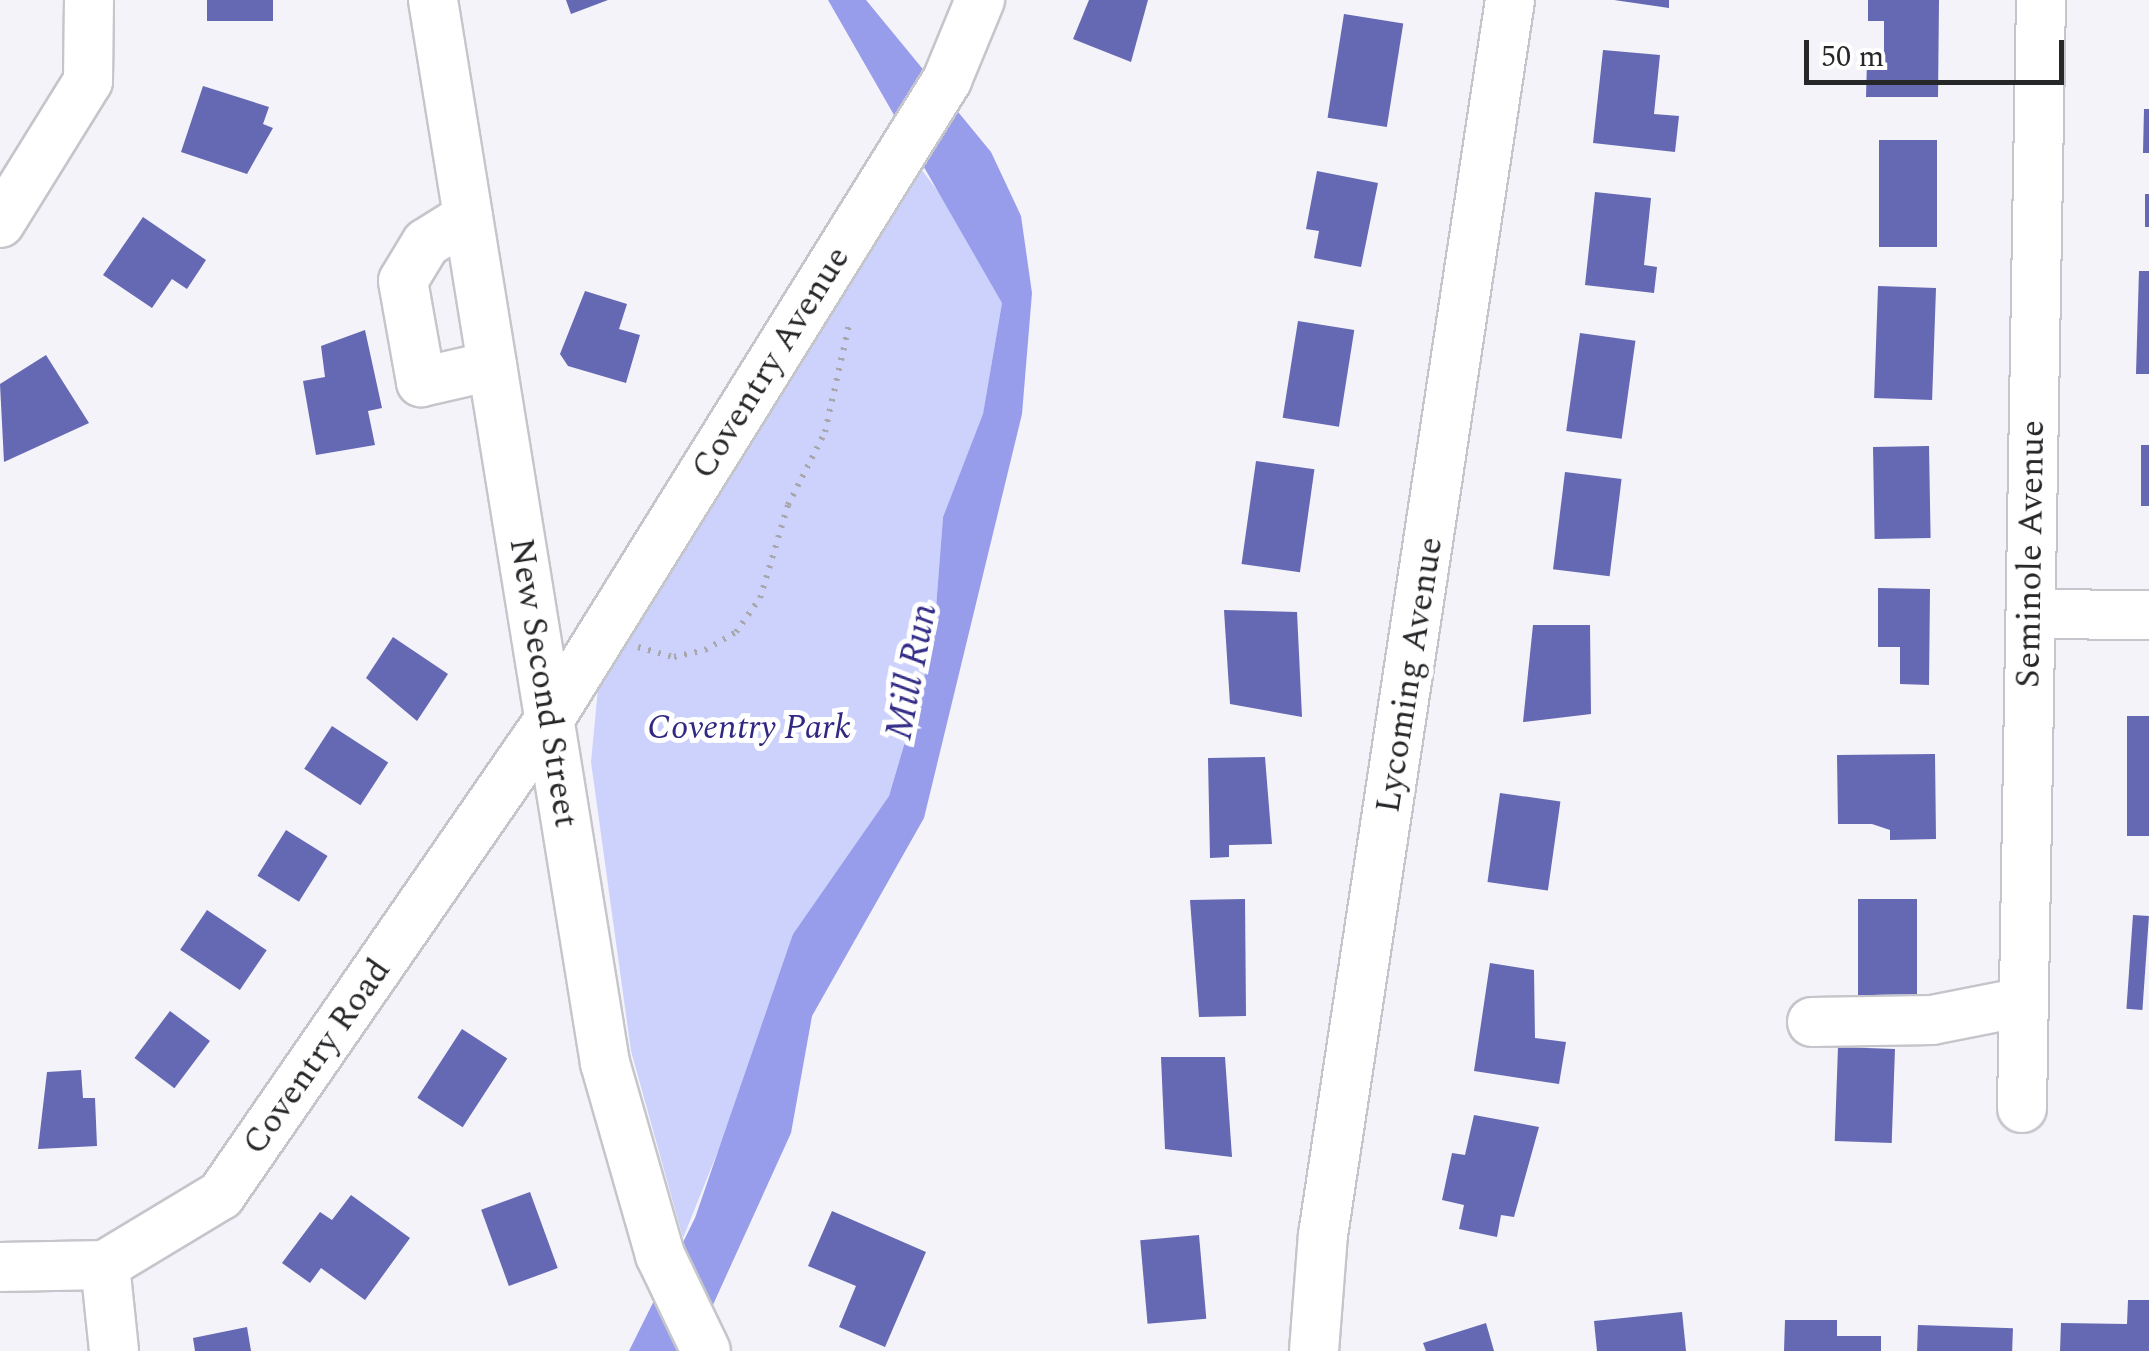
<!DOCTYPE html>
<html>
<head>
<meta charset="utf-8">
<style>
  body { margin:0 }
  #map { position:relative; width:2149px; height:1351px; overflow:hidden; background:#f3f3f9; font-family:Spectral,serif }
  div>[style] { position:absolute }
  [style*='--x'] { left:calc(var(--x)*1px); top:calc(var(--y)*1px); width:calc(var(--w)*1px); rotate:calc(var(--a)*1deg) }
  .green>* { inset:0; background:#cdd2fd }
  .water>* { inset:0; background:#979ceb }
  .building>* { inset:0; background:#6568b3; transform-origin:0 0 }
  .path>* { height:6px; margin-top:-3px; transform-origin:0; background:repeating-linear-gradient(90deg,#a7a7ac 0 2.5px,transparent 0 10.5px) }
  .roads { filter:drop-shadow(2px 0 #c5c6cb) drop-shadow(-2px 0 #c5c6cb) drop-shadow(0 2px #c5c6cb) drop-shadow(0 -2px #c5c6cb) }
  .minor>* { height:48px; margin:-24px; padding:0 24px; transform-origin:24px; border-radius:24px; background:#fff }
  span { translate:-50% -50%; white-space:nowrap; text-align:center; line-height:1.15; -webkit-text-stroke:10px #fff; paint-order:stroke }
  .street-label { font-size:35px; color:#262729 }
  .park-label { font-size:35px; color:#302882; font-style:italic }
  .water-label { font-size:38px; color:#352e88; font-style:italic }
  .scale { position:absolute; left:1804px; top:40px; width:260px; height:45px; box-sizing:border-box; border:5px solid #262729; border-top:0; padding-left:12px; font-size:30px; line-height:35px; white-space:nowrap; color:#262729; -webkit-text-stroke:8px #fff; paint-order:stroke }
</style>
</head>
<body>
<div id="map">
  <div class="green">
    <i style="clip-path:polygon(918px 165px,962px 223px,1002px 303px,983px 415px,943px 517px,933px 647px,889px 796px,793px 934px,762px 1042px,683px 1238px,631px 1051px,591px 762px,599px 678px)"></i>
  </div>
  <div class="water">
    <i style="clip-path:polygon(828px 0,866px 0,991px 152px,1021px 216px,1032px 293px,1022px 414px,924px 818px,812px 1016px,791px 1133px,692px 1351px,629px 1351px,695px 1218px,793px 934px,889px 796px,933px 647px,943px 517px,983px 414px,1002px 303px)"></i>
  </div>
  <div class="building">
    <i style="left:207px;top:0;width:66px;height:21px"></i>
    <i style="clip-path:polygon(566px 0,608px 0,571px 14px)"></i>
    <i style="clip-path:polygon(1089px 0,1148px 0,1131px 62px,1073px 39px)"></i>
    <i style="clip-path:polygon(1614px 0,1669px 0,1669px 8px)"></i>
    <i style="clip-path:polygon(1868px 0,1939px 0,1938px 97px,1866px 97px,1867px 61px,1884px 61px,1884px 21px,1868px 21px)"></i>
    <i style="left:1344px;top:14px;width:60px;height:105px;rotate:9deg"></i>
    <i style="clip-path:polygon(1603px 50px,1660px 55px,1654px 114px,1679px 116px,1675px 152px,1593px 143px)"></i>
    <i style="clip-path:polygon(203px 86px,269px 107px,263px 124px,273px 128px,247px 174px,181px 152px)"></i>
    <i style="clip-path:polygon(2144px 109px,2149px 109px,2149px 153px,2143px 153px)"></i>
    <i style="left:1879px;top:140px;width:58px;height:107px"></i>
    <i style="clip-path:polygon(1317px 171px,1378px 183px,1361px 267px,1314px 258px,1319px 231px,1306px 229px)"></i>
    <i style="clip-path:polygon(1595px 192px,1651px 198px,1644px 265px,1657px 267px,1654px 293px,1585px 285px)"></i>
    <i style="left:2145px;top:194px;width:4px;height:33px"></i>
    <i style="clip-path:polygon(143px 217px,206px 260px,187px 289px,172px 279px,152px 308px,103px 275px)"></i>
    <i style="clip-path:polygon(2139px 271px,2149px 271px,2149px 374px,2136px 374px)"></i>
    <i style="left:1936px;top:288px;width:112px;height:58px;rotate:92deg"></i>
    <i style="clip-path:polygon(585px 291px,627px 304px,619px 329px,640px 335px,626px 383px,568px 366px,560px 354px)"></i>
    <i style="left:1298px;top:321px;width:57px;height:98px;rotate:9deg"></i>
    <i style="clip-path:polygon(365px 330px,382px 408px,368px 411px,375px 445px,316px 455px,303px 381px,325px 377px,321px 346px)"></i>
    <i style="left:1580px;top:333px;width:56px;height:99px;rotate:8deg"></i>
    <i style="clip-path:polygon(46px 355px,89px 423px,4px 462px,0 384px)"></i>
    <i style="left:2141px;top:445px;width:8px;height:61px"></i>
    <i style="left:1929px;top:446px;width:92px;height:56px;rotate:89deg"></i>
    <i style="left:1256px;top:461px;width:59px;height:104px;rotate:8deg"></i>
    <i style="left:1565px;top:472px;width:57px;height:98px;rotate:7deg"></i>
    <i style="clip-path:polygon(1878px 588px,1930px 589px,1929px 685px,1900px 684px,1900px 647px,1878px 647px)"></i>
    <i style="clip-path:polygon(1224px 610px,1297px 612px,1302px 717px,1230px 704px)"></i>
    <i style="clip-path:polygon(1533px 625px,1590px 625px,1591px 714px,1523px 722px)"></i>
    <i style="clip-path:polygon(393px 637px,448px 674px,417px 721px,366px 678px)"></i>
    <i style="left:2149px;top:716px;width:120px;height:22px;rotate:90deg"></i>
    <i style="left:332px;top:726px;width:67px;height:51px;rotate:33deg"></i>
    <i style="clip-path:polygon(1935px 754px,1936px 839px,1890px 840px,1890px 830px,1872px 824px,1838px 824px,1837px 755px)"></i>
    <i style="clip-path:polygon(1265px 757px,1272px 844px,1229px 845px,1229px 857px,1210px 858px,1208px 758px)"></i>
    <i style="left:1500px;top:793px;width:61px;height:90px;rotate:8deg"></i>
    <i style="left:286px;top:830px;width:49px;height:54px;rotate:32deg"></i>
    <i style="clip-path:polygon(1245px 899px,1246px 1016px,1199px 1017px,1190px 900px)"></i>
    <i style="left:1858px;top:899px;width:59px;height:108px"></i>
    <i style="left:207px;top:910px;width:72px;height:48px;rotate:34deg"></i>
    <i style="left:2133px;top:915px;width:16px;height:94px;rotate:4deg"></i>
    <i style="clip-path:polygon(1490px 963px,1534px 970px,1535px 1038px,1566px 1042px,1559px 1084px,1474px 1071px)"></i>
    <i style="left:170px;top:1011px;width:50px;height:59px;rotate:37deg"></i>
    <i style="left:462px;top:1029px;width:54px;height:82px;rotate:33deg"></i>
    <i style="left:1838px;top:1047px;width:57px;height:94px;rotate:2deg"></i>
    <i style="clip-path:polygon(1161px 1057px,1225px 1057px,1232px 1157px,1165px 1149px)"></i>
    <i style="clip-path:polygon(81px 1070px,83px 1098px,95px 1098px,97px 1146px,38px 1149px,47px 1072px)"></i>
    <i style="clip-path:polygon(1474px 1115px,1539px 1127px,1514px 1217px,1501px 1215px,1497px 1237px,1459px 1229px,1464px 1205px,1442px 1200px,1452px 1153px,1465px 1155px)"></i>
    <i style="left:530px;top:1192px;width:81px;height:52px;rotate:70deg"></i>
    <i style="clip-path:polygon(351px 1195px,410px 1238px,365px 1300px,321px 1268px,310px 1283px,282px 1263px,320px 1212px,332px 1220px)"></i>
    <i style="clip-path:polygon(832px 1211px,926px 1252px,885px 1347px,839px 1327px,856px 1286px,808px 1266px)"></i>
    <i style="left:1199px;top:1235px;width:84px;height:59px;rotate:85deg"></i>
    <i style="clip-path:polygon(2128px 1300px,2149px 1300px,2149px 1351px,2060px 1351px,2061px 1323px,2127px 1324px)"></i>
    <i style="clip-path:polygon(1682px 1312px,1686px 1351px,1597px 1351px,1594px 1321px)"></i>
    <i style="clip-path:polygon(1785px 1320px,1837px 1320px,1837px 1336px,1881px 1336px,1881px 1351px,1784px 1351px)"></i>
    <i style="clip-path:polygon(1486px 1323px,1494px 1351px,1426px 1351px,1423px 1343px)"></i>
    <i style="left:1918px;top:1325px;width:95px;height:26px;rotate:2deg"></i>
    <i style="clip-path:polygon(247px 1327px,251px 1351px,195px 1351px,193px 1338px)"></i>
  </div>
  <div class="path">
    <i style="--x:638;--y:647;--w:37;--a:16"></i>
    <i style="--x:674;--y:657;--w:32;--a:-13"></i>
    <i style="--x:705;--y:650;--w:36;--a:-30"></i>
    <i style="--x:736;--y:632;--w:42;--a:-54.8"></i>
    <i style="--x:760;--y:598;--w:97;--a:-73.2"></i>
    <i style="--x:788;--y:505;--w:82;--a:-63.1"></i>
    <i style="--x:825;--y:432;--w:115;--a:-77.4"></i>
  </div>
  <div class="roads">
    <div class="minor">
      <i style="--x:433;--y:0;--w:1077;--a:80.81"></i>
      <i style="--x:605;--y:1063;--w:200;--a:74"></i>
      <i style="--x:660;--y:1255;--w:106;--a:64.4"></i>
      <i style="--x:468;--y:217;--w:49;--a:148.2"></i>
      <i style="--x:426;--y:243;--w:44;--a:121.2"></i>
      <i style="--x:403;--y:281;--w:103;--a:79.9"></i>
      <i style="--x:421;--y:382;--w:73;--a:-12.7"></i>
      <i style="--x:0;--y:223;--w:167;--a:-58.2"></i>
      <i style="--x:88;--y:81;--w:81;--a:-89.3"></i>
      <i style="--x:2031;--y:614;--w:118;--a:0.5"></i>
      <i style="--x:1812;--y:1022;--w:120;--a:-1"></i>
      <i style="--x:1932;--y:1020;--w:93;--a:-11.2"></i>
      <i style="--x:2022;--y:1108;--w:1108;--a:-89.02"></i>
      <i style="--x:105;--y:1265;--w:86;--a:84"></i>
      <i style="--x:0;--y:1267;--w:105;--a:-1.1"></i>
      <i style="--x:105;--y:1265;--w:135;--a:-31.1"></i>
      <i style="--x:221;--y:1195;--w:577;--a:-55.37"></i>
      <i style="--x:549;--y:720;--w:754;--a:-58.12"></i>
      <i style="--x:947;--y:80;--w:87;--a:-67.6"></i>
      <i style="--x:1314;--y:1351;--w:116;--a:-85.6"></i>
      <i style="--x:1323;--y:1235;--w:1249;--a:-81.39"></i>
    </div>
  </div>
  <div class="street-label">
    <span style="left:771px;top:363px;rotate:-58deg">Coventry Avenue</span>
    <span style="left:2031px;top:554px;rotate:-89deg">Seminole Avenue</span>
    <span style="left:1410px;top:675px;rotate:-81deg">Lycoming Avenue</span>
    <span style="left:543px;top:683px;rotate:81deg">New Second Street</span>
    <span style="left:317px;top:1057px;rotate:-55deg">Coventry Road</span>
  </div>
  <div class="park-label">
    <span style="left:749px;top:728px">Coventry Park</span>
  </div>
  <div class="water-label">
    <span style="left:913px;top:672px;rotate:-79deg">Mill Run</span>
  </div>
  <div class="scale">50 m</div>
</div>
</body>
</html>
